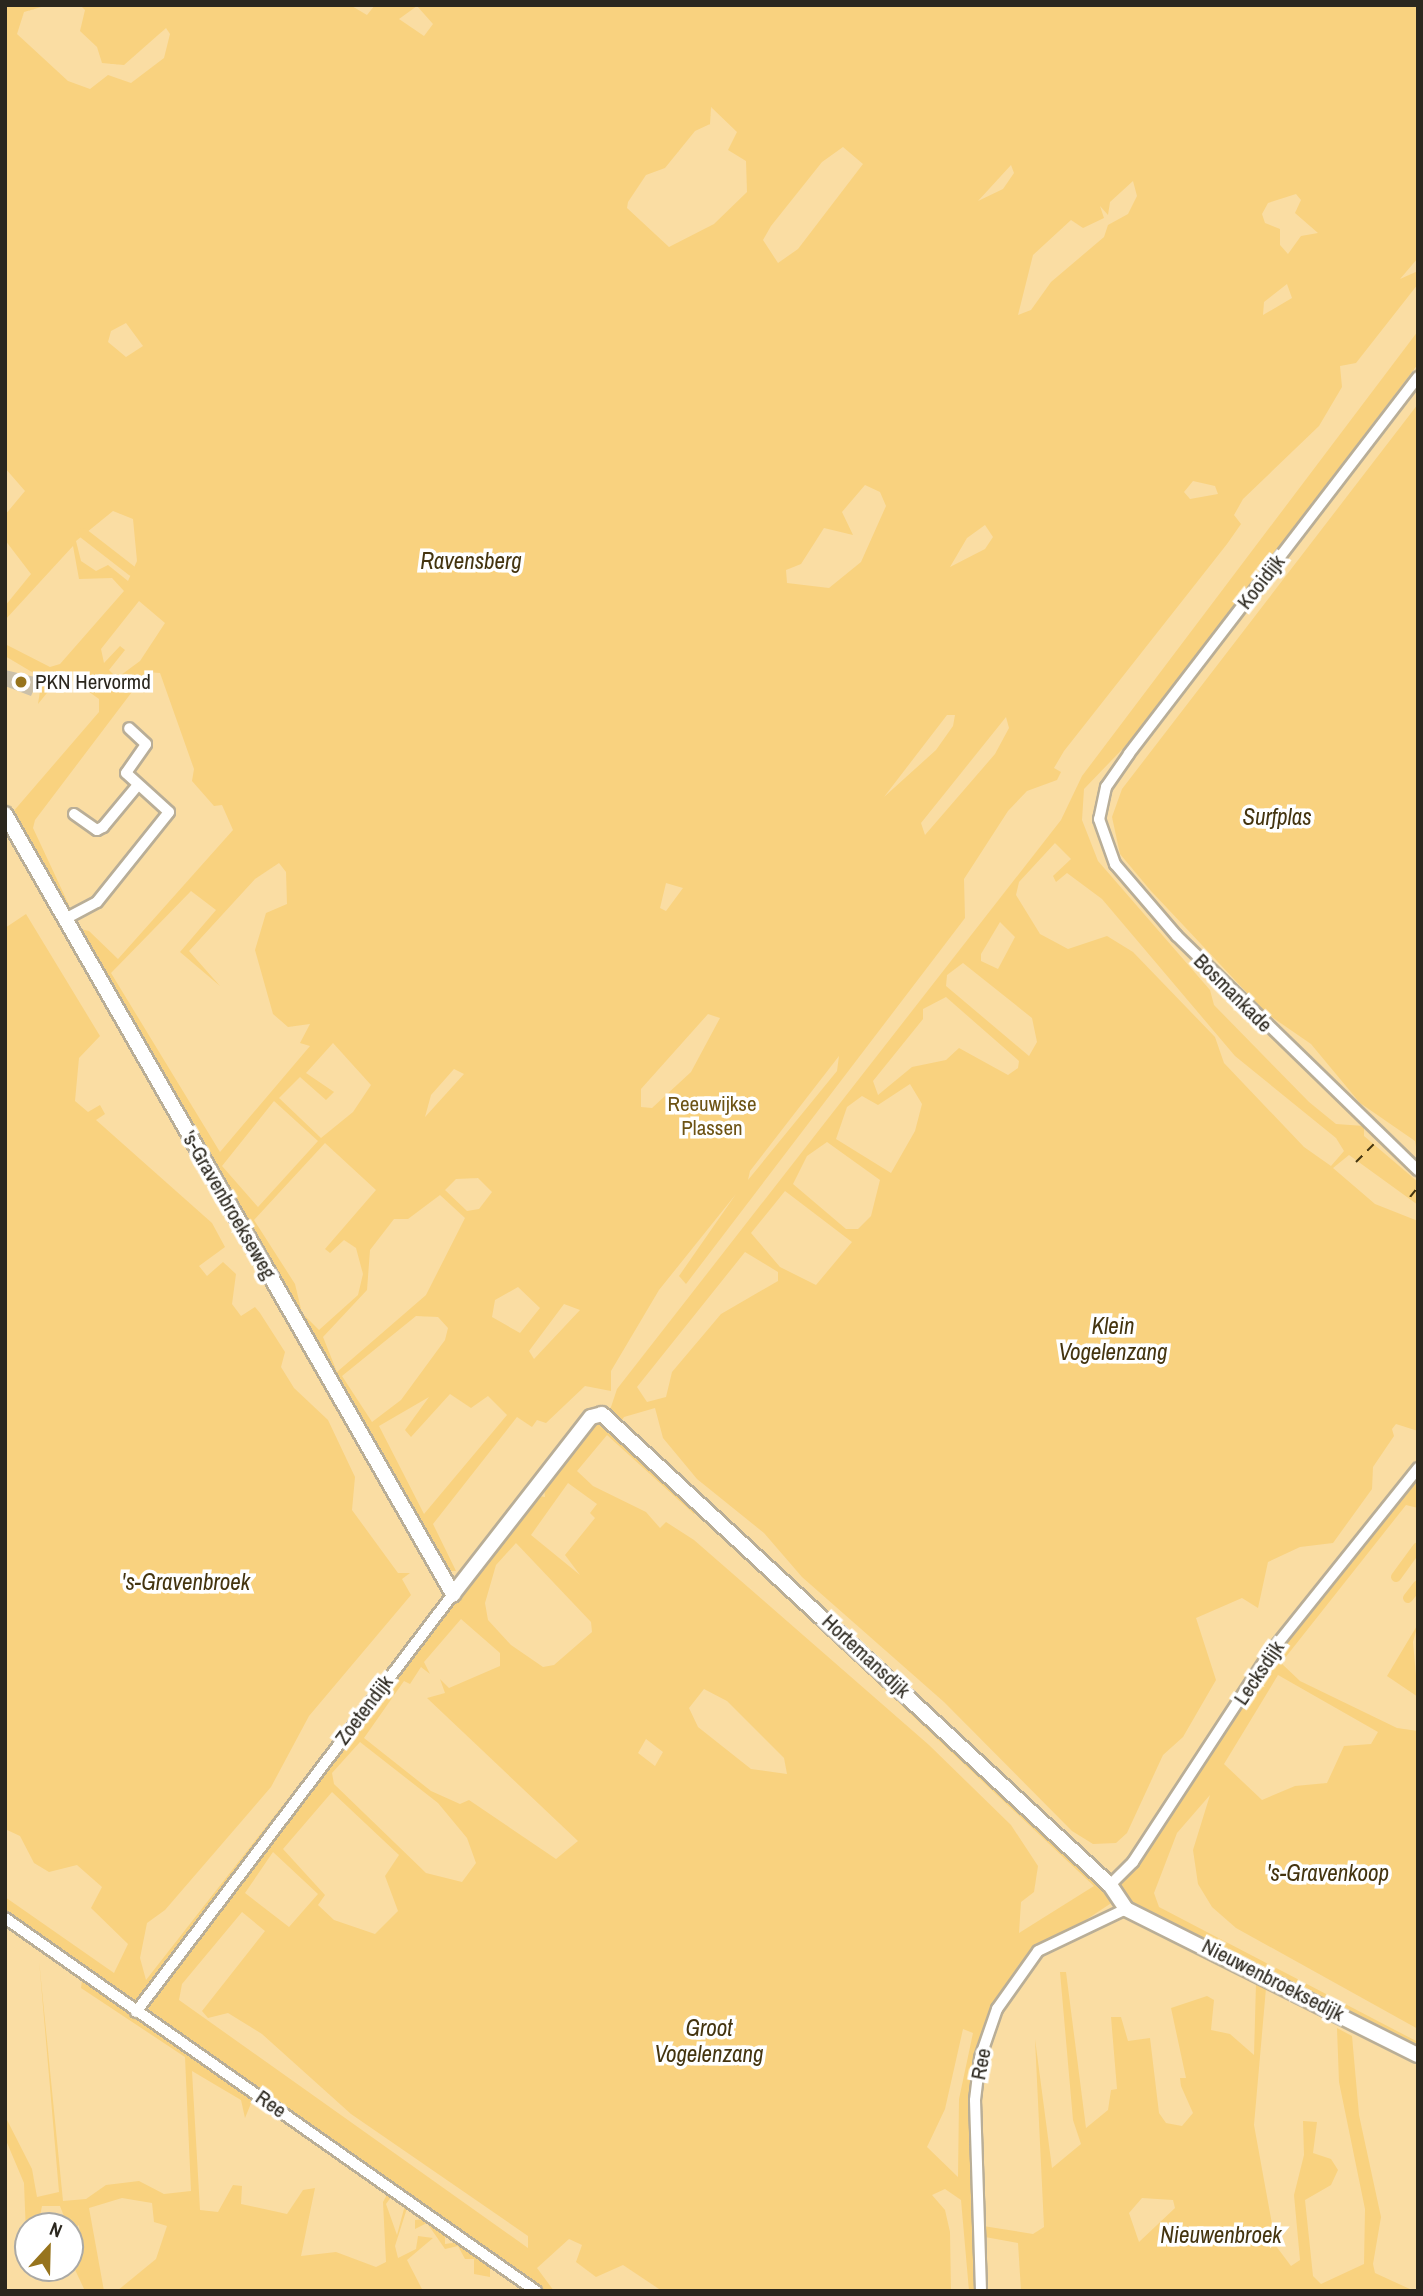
<!DOCTYPE html>
<html>
<head>
<meta charset="utf-8">
<style>
  body { margin:0 }
  #map { position:relative; width:1423px; height:2296px; overflow:hidden; background:#fff3db; font-family:"Archivo Narrow",sans-serif }
  div>[style] { position:absolute }
  [style*='--x'] { left:calc(var(--x)*1px); top:calc(var(--y)*1px); width:calc(var(--w)*1px); rotate:calc(var(--a)*1deg) }
  .green>* { inset:0; background:#fadda3 }
  .water>* { inset:0; background:#f9d27f }
  .stream>* { height:2.5px; margin:-1.25px; padding:0 1.25px; transform-origin:1.25px; border-radius:1.25px; background:#f9d27f }
  .canal>* { height:10px; margin:-5px; padding:0 5px; transform-origin:5px; border-radius:5px; background:#f9d27f }
  .ferry>* { height:2px; margin-top:-1px; transform-origin:0; background:repeating-linear-gradient(90deg,#44340f 0 9px,transparent 0 16px) }
  .building>* { inset:0; background:#cbc0a9 }
  .roads { filter:drop-shadow(2px 0 #b9ae97) drop-shadow(-2px 0 #b9ae97) drop-shadow(0 2px #b9ae97) drop-shadow(0 -2px #b9ae97) }
  .minor>* { height:10px; margin:-5px; padding:0 5px; transform-origin:5px; border-radius:5px; background:#fff }
  .tertiary>* { height:14px; margin:-7px; padding:0 7px; transform-origin:7px; border-radius:7px; background:#fff }
  .dots>* { width:19px; height:19px; translate:-50% -50%; box-sizing:border-box; border:4px solid #fff; border-radius:50% }
  span { translate:-50% -50%; white-space:nowrap; text-align:center; line-height:1.15; -webkit-text-stroke:7px #fff; paint-order:stroke }
  .street-label { font-size:21px; color:#2b271e }
  .poi-label { font-size:21px; color:#2b271e }
  .left { translate:0 -50%; text-align:left }
  .park-label { font-size:21px; color:#6d5314 }
  .water-label { font-size:23px; color:#44340f; font-style:italic }
  .frame { position:absolute; inset:0; border:7px solid #2b271e; pointer-events:none }
  .north { position:absolute; left:14px; top:2212px; width:70px; height:70px; box-sizing:border-box; background:#fff; border:2px solid #aaa9a5; border-radius:50%; rotate:22deg; font-size:19px; font-weight:700; line-height:28px; text-align:center; color:#2b271e }
  .north::after { content:''; display:block; margin:auto; width:24px; height:32px; background:#97741d; clip-path:polygon(50% 0,100% 100%,50% 72%,0 100%) }
</style>
</head>
<body>
<div id="map">
  <div class="green">
    <i style="clip-path:polygon(evenodd,5px 5px,1418px 5px,1418px 2291px,5px 2291px,5px 5px,28px 2226px,70px 2226px,70px 2268px,28px 2268px,28px 2226px)"></i>
  </div>
  <div class="water">
    <i style="clip-path:polygon(evenodd,5px 5px,48px 5px,24px 12px,17px 34px,68px 81px,90px 89px,108px 75px,131px 83px,164px 58px,170px 34px,166px 28px,124px 65px,102px 63px,97px 47px,80px 31px,85px 10px,80px 5px,350px 5px,367px 15px,375px 5px,1418px 5px,1418px 258px,1400px 279px,1418px 271px,1418px 284px,1356px 363px,1340px 366px,1342px 387px,1319px 426px,1243px 499px,1234px 515px,1241px 524px,1227px 544px,1064px 751px,1054px 768px,1061px 772px,1057px 780px,1027px 791px,1008px 811px,964px 879px,965px 918px,686px 1284px,679px 1276px,736px 1194px,659px 1290px,611px 1371px,611px 1391px,585px 1386px,546px 1423px,537px 1420px,532px 1427px,517px 1417px,433px 1524px,456px 1571px,445px 1571px,81px 935px,80px 929px,89px 931px,118px 959px,233px 830px,222px 805px,214px 806px,192px 781px,194px 769px,160px 673px,147px 672px,35px 820px,33px 828px,69px 905px,64px 907px,12px 813px,99px 712px,99px 699px,74px 681px,55px 683px,38px 704px,42px 678px,5px 656px,5px 644px,50px 667px,60px 664px,124px 591px,112px 578px,79px 579px,73px 546px,5px 620px,5px 606px,31px 574px,5px 540px,5px 515px,25px 491px,5px 468px,5px 5px,417px 6px,433px 24px,424px 36px,399px 19px,417px 6px,5px 5px,711px 107px,737px 132px,728px 150px,746px 161px,747px 192px,714px 224px,669px 247px,627px 208px,628px 202px,646px 175px,665px 168px,695px 131px,710px 124px,711px 107px,5px 5px,843px 147px,863px 164px,798px 249px,778px 263px,763px 240px,771px 226px,822px 162px,843px 147px,5px 5px,1011px 165px,1014px 173px,1003px 189px,978px 201px,1011px 165px,5px 5px,1133px 181px,1137px 196px,1128px 214px,1108px 225px,1104px 237px,1051px 282px,1031px 310px,1018px 315px,1033px 255px,1071px 220px,1083px 228px,1104px 218px,1100px 206px,1108px 215px,1110px 202px,1133px 181px,5px 5px,1296px 194px,1301px 200px,1295px 213px,1318px 233px,1301px 236px,1288px 254px,1280px 245px,1280px 229px,1265px 223px,1262px 214px,1268px 203px,1296px 194px,5px 5px,1287px 284px,1292px 298px,1263px 315px,1264px 302px,1287px 284px,5px 5px,126px 323px,143px 346px,126px 357px,108px 342px,111px 331px,126px 323px,5px 5px,1193px 481px,1215px 486px,1218px 494px,1190px 499px,1184px 492px,1193px 481px,5px 5px,865px 485px,880px 492px,886px 506px,861px 562px,829px 588px,787px 583px,786px 570px,801px 564px,824px 528px,853px 535px,842px 512px,865px 485px,5px 5px,113px 511px,133px 519px,137px 561px,128px 581px,108px 565px,96px 571px,81px 561px,76px 541px,113px 511px,5px 5px,985px 525px,993px 537px,985px 549px,950px 567px,967px 538px,985px 525px,5px 5px,139px 601px,165px 623px,140px 661px,117px 678px,109px 670px,125px 650px,120px 646px,104px 663px,101px 649px,139px 601px,5px 5px,947px 715px,955px 715px,953px 726px,936px 750px,884px 797px,947px 715px,5px 5px,1006px 717px,1009px 728px,995px 754px,925px 835px,921px 823px,1006px 717px,5px 5px,279px 863px,286px 872px,287px 904px,266px 913px,255px 950px,273px 1014px,288px 1027px,310px 1024px,300px 1043px,310px 1046px,220px 1152px,111px 973px,191px 891px,216px 910px,180px 952px,220px 986px,189px 951px,255px 879px,279px 863px,5px 5px,666px 883px,683px 888px,666px 911px,660px 908px,666px 883px,5px 5px,708px 1014px,720px 1018px,691px 1072px,652px 1108px,641px 1107px,641px 1089px,708px 1014px,5px 5px,333px 1043px,371px 1085px,353px 1112px,321px 1138px,279px 1098px,300px 1077px,326px 1100px,334px 1092px,306px 1073px,333px 1043px,5px 5px,839px 1056px,837px 1071px,748px 1180px,750px 1171px,839px 1056px,5px 5px,454px 1069px,464px 1074px,425px 1117px,431px 1095px,454px 1069px,5px 5px,274px 1101px,318px 1141px,258px 1207px,222px 1166px,274px 1101px,5px 5px,325px 1143px,376px 1190px,325px 1249px,330px 1253px,344px 1240px,356px 1248px,363px 1274px,358px 1295px,319px 1330px,302px 1313px,295px 1284px,254px 1220px,325px 1143px,5px 5px,478px 1178px,492px 1192px,479px 1209px,467px 1211px,445px 1190px,456px 1179px,478px 1178px,5px 5px,440px 1195px,465px 1218px,426px 1295px,337px 1372px,323px 1337px,367px 1290px,370px 1250px,394px 1219px,408px 1219px,440px 1195px,5px 5px,518px 1287px,540px 1308px,520px 1333px,492px 1317px,495px 1300px,518px 1287px,5px 5px,564px 1304px,580px 1310px,534px 1359px,529px 1351px,564px 1304px,5px 5px,416px 1316px,438px 1317px,448px 1328px,445px 1340px,401px 1400px,372px 1422px,342px 1376px,416px 1316px,5px 5px,450px 1394px,471px 1408px,488px 1396px,507px 1415px,424px 1514px,379px 1426px,429px 1397px,405px 1430px,411px 1437px,450px 1394px)"></i>
    <i style="clip-path:polygon(evenodd,1418px 331px,1418px 364px,1136px 735px,1084px 789px,1082px 820px,1098px 861px,1210px 990px,1214px 1005px,1309px 1102px,1336px 1124px,1364px 1126px,1364px 1136px,1418px 1182px,1418px 1205px,1349px 1155px,1333px 1168px,1375px 1204px,1418px 1221px,1418px 1431px,1396px 1424px,1392px 1429px,1394px 1436px,1373px 1467px,1372px 1489px,1333px 1543px,1300px 1547px,1268px 1562px,1258px 1608px,1242px 1598px,1196px 1618px,1216px 1680px,1183px 1737px,1163px 1755px,1127px 1833px,1116px 1843px,1093px 1844px,1072px 1831px,944px 1702px,802px 1577px,764px 1533px,697px 1479px,663px 1438px,655px 1408px,624px 1417px,613px 1434px,698px 1510px,694px 1514px,607px 1435px,577px 1471px,593px 1486px,646px 1512px,660px 1528px,666px 1522px,694px 1540px,929px 1745px,1011px 1825px,1038px 1866px,1034px 1892px,1021px 1902px,1019px 1933px,1094px 1886px,755px 1568px,759px 1565px,1112px 1896px,1279px 1648px,1418px 1474px,1418px 1508px,1406px 1505px,1281px 1663px,1300px 1681px,1397px 1728px,1418px 1731px,1418px 2029px,1236px 1928px,1212px 1907px,1198px 1884px,1193px 1850px,1210px 1795px,1177px 1833px,1154px 1893px,1159px 1907px,1418px 2042px,1418px 2052px,1146px 1915px,1122px 1896px,1019px 1964px,979px 2042px,974px 2069px,977px 2291px,969px 2291px,961px 2200px,945px 2189px,932px 2195px,945px 2210px,950px 2232px,951px 2291px,662px 2291px,623px 2265px,596px 2277px,576px 2262px,582px 2245px,569px 2239px,537px 2268px,554px 2291px,543px 2291px,150px 2014px,148px 2003px,132px 2001px,5px 1911px,5px 1897px,114px 1973px,128px 1944px,91px 1908px,102px 1887px,77px 1865px,49px 1872px,34px 1863px,20px 1836px,5px 1829px,5px 928px,26px 914px,100px 1036px,79px 1058px,75px 1101px,88px 1112px,100px 1105px,105px 1114px,96px 1120px,212px 1223px,225px 1247px,199px 1266px,207px 1276px,223px 1262px,236px 1274px,232px 1304px,241px 1316px,255px 1307px,260px 1313px,285px 1352px,281px 1367px,294px 1388px,328px 1420px,355px 1477px,352px 1510px,398px 1573px,410px 1573px,402px 1579px,411px 1595px,309px 1716px,271px 1787px,165px 1910px,147px 1923px,140px 1958px,146px 1980px,323px 1754px,145px 1992px,539px 1496px,545px 1497px,544px 1488px,581px 1439px,609px 1413px,617px 1389px,1061px 820px,1082px 776px,1418px 331px,1055px 843px,1071px 859px,1053px 876px,1056px 882px,1067px 873px,1102px 899px,1235px 1056px,1336px 1138px,1344px 1151px,1331px 1166px,1304px 1147px,1224px 1063px,1215px 1037px,1133px 952px,1107px 936px,1068px 949px,1040px 934px,1016px 895px,1019px 882px,1055px 843px,1418px 331px,1000px 922px,1015px 937px,998px 969px,981px 961px,981px 954px,1000px 922px,1418px 331px,963px 963px,1032px 1018px,1037px 1042px,1029px 1056px,946px 986px,947px 975px,963px 963px,1418px 331px,946px 997px,1019px 1061px,1018px 1068px,1008px 1075px,959px 1048px,946px 1060px,912px 1067px,878px 1095px,873px 1081px,923px 1019px,923px 1009px,946px 997px,1418px 331px,910px 1084px,922px 1104px,915px 1131px,891px 1173px,836px 1139px,847px 1107px,862px 1096px,878px 1105px,910px 1084px,1418px 331px,827px 1142px,880px 1180px,871px 1216px,858px 1229px,846px 1229px,793px 1184px,807px 1156px,827px 1142px,1418px 331px,785px 1191px,852px 1242px,816px 1285px,780px 1267px,751px 1233px,785px 1191px,1418px 331px,745px 1252px,778px 1272px,778px 1281px,721px 1314px,672px 1372px,666px 1397px,647px 1402px,637px 1387px,745px 1252px,1418px 331px,568px 1483px,597px 1504px,590px 1513px,595px 1518px,565px 1555px,580px 1575px,531px 1535px,568px 1483px,1418px 331px,516px 1543px,591px 1622px,592px 1632px,554px 1665px,543px 1667px,511px 1645px,488px 1620px,485px 1603px,496px 1565px,516px 1543px,1418px 331px,461px 1619px,500px 1653px,500px 1666px,449px 1688px,440px 1679px,445px 1693px,427px 1698px,578px 1841px,556px 1859px,469px 1800px,460px 1804px,431px 1791px,364px 1738px,404px 1681px,410px 1684px,421px 1667px,430px 1674px,424px 1662px,461px 1619px,1418px 331px,1278px 1675px,1378px 1732px,1371px 1744px,1344px 1746px,1327px 1783px,1295px 1786px,1262px 1800px,1224px 1764px,1278px 1675px,1418px 331px,704px 1689px,727px 1701px,784px 1758px,787px 1774px,751px 1769px,698px 1727px,689px 1708px,704px 1689px,1418px 331px,646px 1739px,663px 1752px,655px 1766px,638px 1753px,646px 1739px,1418px 331px,360px 1742px,438px 1803px,467px 1838px,476px 1863px,462px 1882px,426px 1873px,334px 1784px,332px 1773px,360px 1742px,1418px 331px,332px 1792px,399px 1855px,385px 1876px,398px 1911px,375px 1934px,334px 1920px,318px 1905px,325px 1895px,283px 1849px,332px 1792px,1418px 331px,273px 1852px,318px 1894px,289px 1927px,245px 1893px,273px 1852px,1418px 331px,242px 1912px,265px 1931px,202px 2011px,208px 2018px,228px 2013px,262px 2034px,351px 2114px,528px 2236px,528px 2248px,179px 2000px,182px 1984px,242px 1912px,1418px 331px,963px 2029px,973px 2033px,959px 2099px,958px 2177px,927px 2147px,945px 2109px,963px 2029px)"></i>
    <i style="clip-path:polygon(1418px 404px,1418px 1159px,1415px 1141px,1360px 1103px,1311px 1044px,1266px 1013px,1151px 891px,1120px 854px,1112px 817px,1122px 789px)"></i>
    <i style="clip-path:polygon(1418px 1624px,1413px 1642px,1418px 1697px,1387px 1676px)"></i>
    <i style="clip-path:polygon(evenodd,39px 1960px,63px 2201px,86px 2199px,106px 2185px,139px 2181px,164px 2194px,191px 2191px,185px 2057px,81px 1988px,82px 1980px,327px 2147px,252px 2101px,245px 2118px,241px 2100px,192px 2071px,200px 2210px,218px 2212px,233px 2185px,242px 2186px,241px 2204px,287px 2214px,303px 2190px,315px 2188px,301px 2256px,336px 2252px,376px 2267px,386px 2262px,383px 2202px,389px 2191px,408px 2205px,395px 2246px,398px 2258px,416px 2249px,418px 2236px,433px 2238px,407px 2260px,423px 2291px,117px 2291px,156px 2259px,167px 2226px,154px 2222px,152px 2203px,122px 2198px,89px 2208px,104px 2291px,85px 2291px,70px 2259px,70px 2236px,80px 2237px,79px 2225px,70px 2232px,60px 2206px,42px 2206px,38px 2226px,28px 2226px,26px 2234px,24px 2183px,5px 2138px,5px 2116px,32px 2169px,37px 2197px,59px 2192px,39px 1960px,391px 2197px,405px 2205px,397px 2235px,386px 2204px,391px 2197px)"></i>
    <i style="clip-path:polygon(evenodd,1060px 1972px,1066px 1972px,1086px 2128px,1108px 2110px,1111px 2090px,1117px 2089px,1111px 2017px,1121px 2017px,1128px 2041px,1150px 2038px,1159px 2113px,1166px 2123px,1182px 2126px,1193px 2113px,1181px 2086px,1180px 2078px,1186px 2078px,1171px 2008px,1207px 1996px,1214px 2000px,1211px 2030px,1230px 2034px,1254px 2055px,1256px 1983px,1266px 1988px,1254px 2125px,1276px 2246px,1291px 2266px,1300px 2260px,1294px 2195px,1304px 2155px,1303px 2121px,1317px 2122px,1313px 2153px,1331px 2159px,1338px 2170px,1331px 2185px,1305px 2200px,1313px 2276px,1321px 2284px,1364px 2264px,1365px 2209px,1339px 2082px,1337px 2028px,1352px 2036px,1359px 2115px,1381px 2217px,1373px 2264px,1375px 2273px,1412px 2290px,1021px 2291px,1018px 2243px,985px 2237px,983px 2226px,1033px 2234px,1044px 2227px,1035px 2039px,1052px 2168px,1081px 2144px,1073px 2120px,1060px 1972px,1142px 2198px,1173px 2200px,1175px 2208px,1139px 2242px,1129px 2213px,1142px 2198px)"></i>
    <i style="clip-path:polygon(426px 2219px,445px 2232px,445px 2244px,459px 2242px,490px 2264px,490px 2277px,474px 2274px,474px 2259px,465px 2259px,458px 2246px,445px 2249px,427px 2223px,415px 2229px,415px 2220px)"></i>
  </div>
  <div class="stream">
    <i style="--x:230;--y:1219;--w:21;--a:62"></i>
    <i style="--x:241;--y:1240;--w:174;--a:60.3"></i>
    <i style="--x:331;--y:1398;--w:112;--a:59.3"></i>
    <i style="--x:1245;--y:1682;--w:34;--a:-60"></i>
    <i style="--x:1135;--y:1849;--w:173;--a:-56.6"></i>
  </div>
  <div class="canal">
    <i style="--x:83;--y:533;--w:62;--a:37.8"></i>
    <i style="--x:1396;--y:1577;--w:37;--a:-54"></i>
    <i style="--x:1408;--y:1598;--w:16;--a:-52"></i>
  </div>
  <div class="ferry">
    <i style="--x:1356;--y:1162;--w:25;--a:-45"></i>
    <i style="--x:1410;--y:1197;--w:13;--a:-51"></i>
  </div>
  <div class="building">
    <i style="clip-path:polygon(5px 670px,39px 678px,31px 696px,5px 686px)"></i>
  </div>
  <div class="roads">
    <div class="minor">
      <i style="--x:1418;--y:377;--w:475;--a:127.5"></i>
      <i style="--x:1129;--y:754;--w:40;--a:124.9"></i>
      <i style="--x:1106;--y:787;--w:33;--a:102"></i>
      <i style="--x:1099;--y:819;--w:48;--a:70.4"></i>
      <i style="--x:1115;--y:864;--w:95;--a:49.3"></i>
      <i style="--x:1177;--y:936;--w:336;--a:44.2"></i>
      <i style="--x:74;--y:814;--w:28;--a:35"></i>
      <i style="--x:97;--y:830;--w:7;--a:-27"></i>
      <i style="--x:103;--y:827;--w:53;--a:-50.3"></i>
      <i style="--x:65;--y:919;--w:36;--a:-28"></i>
      <i style="--x:97;--y:902;--w:115;--a:-51.3"></i>
      <i style="--x:169;--y:812;--w:58;--a:-137.8"></i>
      <i style="--x:126;--y:773;--w:35;--a:-55"></i>
      <i style="--x:146;--y:744;--w:23;--a:-137"></i>
      <i style="--x:1110;--y:1885;--w:33;--a:-45"></i>
      <i style="--x:1133;--y:1862;--w:250;--a:-56.8"></i>
      <i style="--x:1270;--y:1653;--w:237;--a:-51.3"></i>
      <i style="--x:5;--y:1918;--w:649;--a:35.09"></i>
      <i style="--x:136;--y:2012;--w:525;--a:-52.82"></i>
      <i style="--x:981;--y:2291;--w:191;--a:-91.8"></i>
      <i style="--x:975;--y:2100;--w:42;--a:-83.2"></i>
      <i style="--x:980;--y:2058;--w:52;--a:-70.9"></i>
      <i style="--x:997;--y:2009;--w:71;--a:-54.7"></i>
      <i style="--x:1038;--y:1951;--w:98;--a:-25.5"></i>
    </div>
    <div class="tertiary">
      <i style="--x:5;--y:814;--w:900;--a:60.13"></i>
      <i style="--x:453;--y:1594;--w:224;--a:-52.1"></i>
      <i style="--x:591;--y:1417;--w:11;--a:-15"></i>
      <i style="--x:602;--y:1414;--w:693;--a:42.84"></i>
      <i style="--x:1110;--y:1885;--w:29;--a:56"></i>
      <i style="--x:1126;--y:1909;--w:326;--a:26.6"></i>
    </div>
  </div>
  <div class="dots">
    <i style="left:21px;top:682px;background:#97741d"></i>
  </div>
  <div class="street-label">
    <span style="left:1261px;top:582px;rotate:-52deg">Kooidijk</span>
    <span style="left:1233px;top:993px;rotate:45deg">Bosmankade</span>
    <span style="left:229px;top:1205px;rotate:60deg">'s-Gravenbroekseweg</span>
    <span style="left:866px;top:1656px;rotate:43deg">Hortemansdijk</span>
    <span style="left:1259px;top:1673px;rotate:-56deg">Lecksdijk</span>
    <span style="left:364px;top:1710px;rotate:-53deg">Zoetendijk</span>
    <span style="left:1273px;top:1980px;rotate:27deg">Nieuwenbroeksedijk</span>
    <span style="left:981px;top:2064px;rotate:-79deg">Ree</span>
    <span style="left:271px;top:2104px;rotate:35deg">Ree</span>
  </div>
  <div class="poi-label">
    <span class="left" style="left:35px;top:682px">PKN Hervormd</span>
  </div>
  <div class="park-label">
    <span style="left:712px;top:1116px">Reeuwijkse<br>Plassen</span>
  </div>
  <div class="water-label">
    <span style="left:471px;top:561px">Ravensberg</span>
    <span style="left:1277px;top:817px">Surfplas</span>
    <span style="left:1113px;top:1339px">Klein<br>Vogelenzang</span>
    <span style="left:186px;top:1582px">'s-Gravenbroek</span>
    <span style="left:1328px;top:1873px">'s-Gravenkoop</span>
    <span style="left:709px;top:2041px">Groot<br>Vogelenzang</span>
    <span style="left:1221px;top:2235px">Nieuwenbroek</span>
  </div>
  <div class="frame"></div>
  <div class="north">N</div>
</div>
</body>
</html>
